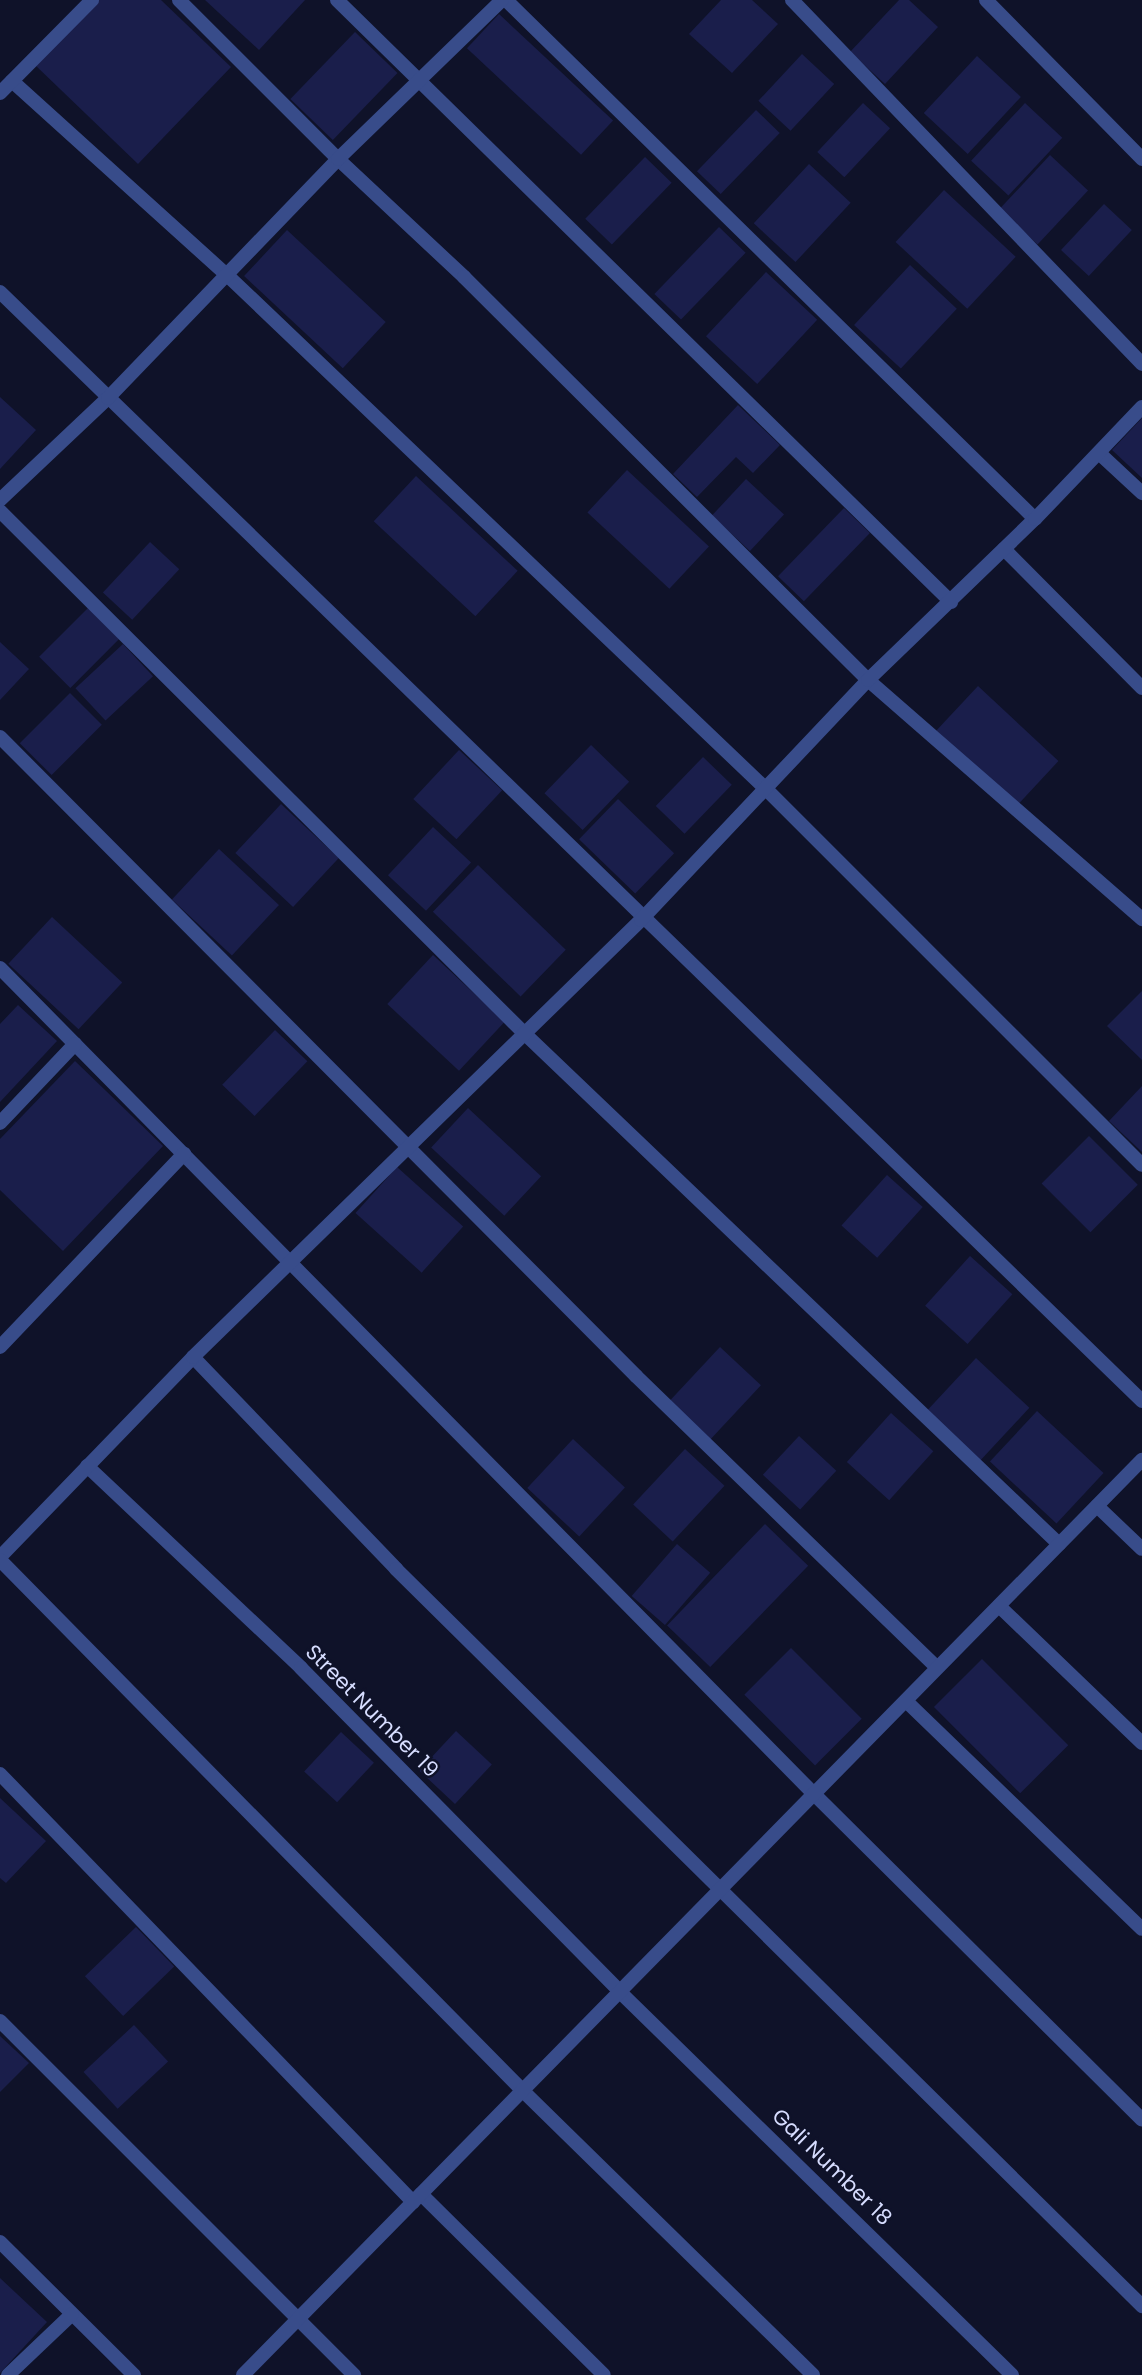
<!DOCTYPE html>
<html>
<head>
<meta charset="utf-8">
<style>
  body { margin:0 }
  #map { position:relative; width:1142px; height:2375px; overflow:hidden; background:#0f1229; font-family:Poppins,sans-serif }
  div>[style] { position:absolute }
  [style*='--x'] { left:calc(var(--x)*1px); top:calc(var(--y)*1px); width:calc(var(--w)*1px); rotate:calc(var(--a)*1deg) }
  .building>* { inset:0; background:#1a1e4b; transform-origin:0 0 }
  .minor>* { height:14px; margin:-7px; padding:0 7px; transform-origin:7px; border-radius:7px; background:#384c8a }
  span { translate:-50% -50%; white-space:nowrap; text-align:center; line-height:1.15; -webkit-text-stroke:5px #0f1229; paint-order:stroke }
  .street-label { font-size:21px; color:#d7ddff }
</style>
</head>
<body>
<div id="map">
  <div class="building">
    <i style="clip-path:polygon(96px 0,161px 0,231px 67px,138px 164px,34px 64px)"></i>
    <i style="clip-path:polygon(205px 0,305px 0,259px 50px)"></i>
    <i style="clip-path:polygon(721px 0,752px 0,778px 24px,732px 73px,689px 34px)"></i>
    <i style="clip-path:polygon(899px 0,909px 0,938px 27px,885px 84px,850px 52px)"></i>
    <i style="left:499px;top:14px;width:156px;height:47px;rotate:43deg"></i>
    <i style="left:355px;top:32px;width:59px;height:93px;rotate:44deg"></i>
    <i style="left:802px;top:54px;width:44px;height:64px;rotate:43deg"></i>
    <i style="left:977px;top:56px;width:60px;height:78px;rotate:43deg"></i>
    <i style="left:863px;top:103px;width:37px;height:67px;rotate:43deg"></i>
    <i style="left:1025px;top:103px;width:51px;height:79px;rotate:43deg"></i>
    <i style="left:756px;top:110px;width:33px;height:85px;rotate:44deg"></i>
    <i style="left:1050px;top:155px;width:52px;height:74px;rotate:43deg"></i>
    <i style="left:645px;top:157px;width:37px;height:86px;rotate:44deg"></i>
    <i style="left:809px;top:164px;width:57px;height:81px;rotate:43deg"></i>
    <i style="left:944px;top:190px;width:98px;height:71px;rotate:43deg"></i>
    <i style="left:1104px;top:204px;width:38px;height:63px;rotate:43deg"></i>
    <i style="left:719px;top:227px;width:37px;height:93px;rotate:44deg"></i>
    <i style="left:287px;top:230px;width:135px;height:63px;rotate:43deg"></i>
    <i style="left:910px;top:265px;width:64px;height:82px;rotate:43deg"></i>
    <i style="left:766px;top:272px;width:70px;height:88px;rotate:43deg"></i>
    <i style="clip-path:polygon(0 397px,36px 430px,0 469px)"></i>
    <i style="clip-path:polygon(738px 405px,780px 445px,753px 473px,736px 457px,697px 497px,673px 474px)"></i>
    <i style="clip-path:polygon(1142px 418px,1142px 478px,1112px 450px)"></i>
    <i style="left:627px;top:470px;width:112px;height:58px;rotate:43deg"></i>
    <i style="left:416px;top:476px;width:139px;height:62px;rotate:43deg"></i>
    <i style="left:746px;top:479px;width:52px;height:50px;rotate:43deg"></i>
    <i style="left:844px;top:508px;width:36px;height:95px;rotate:44deg"></i>
    <i style="left:150px;top:542px;width:40px;height:69px;rotate:43deg"></i>
    <i style="left:88px;top:608px;width:44px;height:69px;rotate:45deg"></i>
    <i style="clip-path:polygon(0 642px,29px 669px,0 700px)"></i>
    <i style="left:123px;top:644px;width:44px;height:65px;rotate:47deg"></i>
    <i style="left:978px;top:686px;width:110px;height:61px;rotate:43deg"></i>
    <i style="left:70px;top:693px;width:45px;height:71px;rotate:45deg"></i>
    <i style="left:591px;top:745px;width:53px;height:67px;rotate:44deg"></i>
    <i style="left:459px;top:750px;width:59px;height:67px;rotate:43deg"></i>
    <i style="left:703px;top:757px;width:40px;height:68px;rotate:44deg"></i>
    <i style="left:618px;top:799px;width:78px;height:56px;rotate:44deg"></i>
    <i style="left:281px;top:804px;width:79px;height:67px;rotate:43deg"></i>
    <i style="left:433px;top:827px;width:52px;height:66px;rotate:43deg"></i>
    <i style="left:219px;top:849px;width:82px;height:69px;rotate:43deg"></i>
    <i style="left:478px;top:865px;width:122px;height:65px;rotate:44deg"></i>
    <i style="left:52px;top:917px;width:96px;height:64px;rotate:43deg"></i>
    <i style="left:433px;top:955px;width:98px;height:67px;rotate:43deg"></i>
    <i style="clip-path:polygon(1142px 991px,1142px 1060px,1107px 1026px)"></i>
    <i style="clip-path:polygon(18px 1005px,57px 1041px,0 1102px,0 1024px)"></i>
    <i style="left:275px;top:1030px;width:45px;height:76px;rotate:44deg"></i>
    <i style="clip-path:polygon(75px 1061px,163px 1146px,63px 1251px,0 1190px,0 1139px)"></i>
    <i style="clip-path:polygon(1142px 1086px,1142px 1152px,1109px 1121px)"></i>
    <i style="left:468px;top:1108px;width:100px;height:54px;rotate:43deg"></i>
    <i style="left:1089px;top:1136px;width:69px;height:67px;rotate:45deg"></i>
    <i style="left:397px;top:1167px;width:89px;height:62px;rotate:42deg"></i>
    <i style="left:887px;top:1175px;width:48px;height:68px;rotate:42deg"></i>
    <i style="left:970px;top:1256px;width:57px;height:67px;rotate:42deg"></i>
    <i style="left:720px;top:1347px;width:56px;height:76px;rotate:43deg"></i>
    <i style="left:976px;top:1358px;width:73px;height:72px;rotate:43deg"></i>
    <i style="left:1037px;top:1411px;width:91px;height:69px;rotate:43deg"></i>
    <i style="left:891px;top:1413px;width:57px;height:66px;rotate:42deg"></i>
    <i style="left:799px;top:1436px;width:51px;height:53px;rotate:43deg"></i>
    <i style="left:573px;top:1439px;width:71px;height:67px;rotate:43deg"></i>
    <i style="left:685px;top:1449px;width:54px;height:76px;rotate:43deg"></i>
    <i style="left:765px;top:1524px;width:60px;height:141px;rotate:44deg"></i>
    <i style="left:677px;top:1544px;width:44px;height:69px;rotate:41deg"></i>
    <i style="left:791px;top:1648px;width:100px;height:66px;rotate:45deg"></i>
    <i style="left:982px;top:1659px;width:122px;height:68px;rotate:45deg"></i>
    <i style="left:456px;top:1731px;width:49px;height:54px;rotate:43deg"></i>
    <i style="left:341px;top:1732px;width:45px;height:54px;rotate:43deg"></i>
    <i style="clip-path:polygon(0 1798px,46px 1841px,6px 1883px,0 1878px)"></i>
    <i style="left:136px;top:1927px;width:55px;height:71px;rotate:46deg"></i>
    <i style="left:134px;top:2025px;width:50px;height:69px;rotate:47deg"></i>
    <i style="clip-path:polygon(0 2036px,29px 2063px,0 2092px)"></i>
    <i style="clip-path:polygon(0 2278px,47px 2322px,0 2373px)"></i>
  </div>
  <div class="minor">
    <i style="--x:179;--y:0;--w:225;--a:45"></i>
    <i style="--x:338;--y:159;--w:173;--a:43.1"></i>
    <i style="--x:464;--y:277;--w:571;--a:44.93"></i>
    <i style="--x:868;--y:680;--w:364;--a:41.1"></i>
    <i style="--x:337;--y:0;--w:860;--a:44.43"></i>
    <i style="--x:506;--y:0;--w:741;--a:44.45"></i>
    <i style="--x:792;--y:0;--w:505;--a:46.12"></i>
    <i style="--x:986;--y:0;--w:223;--a:45.5"></i>
    <i style="--x:12;--y:81;--w:291;--a:42.1"></i>
    <i style="--x:228;--y:276;--w:745;--a:43.64"></i>
    <i style="--x:767;--y:790;--w:530;--a:45"></i>
    <i style="--x:0;--y:93;--w:131;--a:-45.3"></i>
    <i style="--x:0;--y:292;--w:1592;--a:44.16"></i>
    <i style="--x:1099;--y:453;--w:59;--a:42.9"></i>
    <i style="--x:0;--y:500;--w:149;--a:-43.4"></i>
    <i style="--x:108;--y:398;--w:332;--a:-46.1"></i>
    <i style="--x:338;--y:159;--w:228;--a:-44.1"></i>
    <i style="--x:0;--y:511;--w:740;--a:44.89"></i>
    <i style="--x:524;--y:1033;--w:740;--a:43.69"></i>
    <i style="--x:1004;--y:549;--w:196;--a:45.2"></i>
    <i style="--x:0;--y:737;--w:902;--a:45.13"></i>
    <i style="--x:636;--y:1376;--w:419;--a:44.1"></i>
    <i style="--x:0;--y:968;--w:1160;--a:45.42"></i>
    <i style="--x:814;--y:1794;--w:462;--a:44.8"></i>
    <i style="--x:0;--y:1123;--w:109;--a:-46.5"></i>
    <i style="--x:0;--y:1347;--w:267;--a:-46.4"></i>
    <i style="--x:193;--y:1357;--w:294;--a:46.2"></i>
    <i style="--x:396;--y:1569;--w:1049;--a:44.65"></i>
    <i style="--x:87;--y:1466;--w:294;--a:43.3"></i>
    <i style="--x:301;--y:1668;--w:455;--a:45.4"></i>
    <i style="--x:620;--y:1992;--w:548;--a:44.33"></i>
    <i style="--x:1097;--y:1506;--w:62;--a:43.7"></i>
    <i style="--x:0;--y:1557;--w:278;--a:-46"></i>
    <i style="--x:193;--y:1357;--w:626;--a:-44.29"></i>
    <i style="--x:641;--y:920;--w:330;--a:-46.6"></i>
    <i style="--x:868;--y:680;--w:232;--a:-44"></i>
    <i style="--x:1035;--y:519;--w:155;--a:-46.3"></i>
    <i style="--x:0;--y:1560;--w:745;--a:45.43"></i>
    <i style="--x:523;--y:2091;--w:406;--a:44.4"></i>
    <i style="--x:999;--y:1606;--w:198;--a:43.8"></i>
    <i style="--x:906;--y:1701;--w:328;--a:44"></i>
    <i style="--x:0;--y:1774;--w:595;--a:46.02"></i>
    <i style="--x:0;--y:2021;--w:501;--a:45"></i>
    <i style="--x:421;--y:2194;--w:257;--a:44.7"></i>
    <i style="--x:0;--y:2242;--w:189;--a:44.8"></i>
    <i style="--x:8;--y:2375;--w:88;--a:-43.6"></i>
    <i style="--x:243;--y:2375;--w:1283;--a:-45.51"></i>
  </div>
  <div class="street-label">
    <span style="left:372px;top:1711px;rotate:45deg">Street Number 19</span>
    <span style="left:832px;top:2167px;rotate:44deg">Gali Number 18</span>
  </div>
</div>
</body>
</html>
